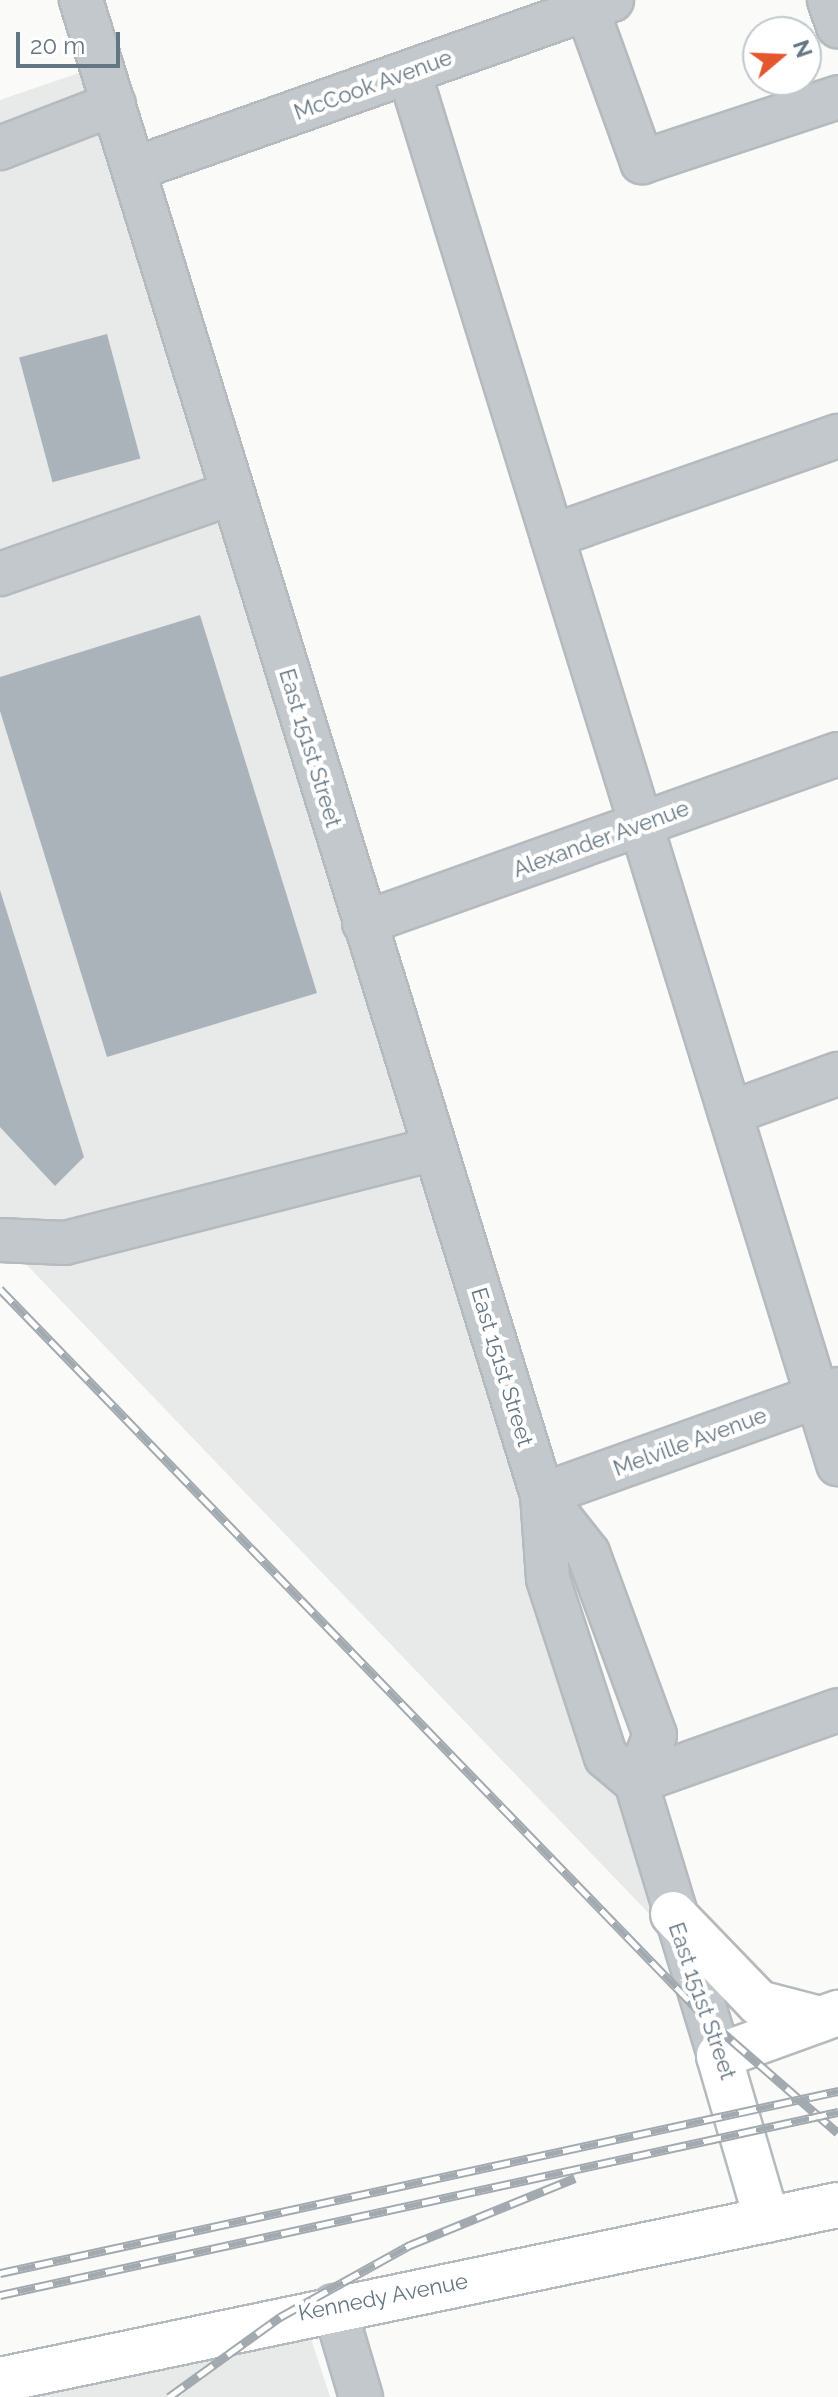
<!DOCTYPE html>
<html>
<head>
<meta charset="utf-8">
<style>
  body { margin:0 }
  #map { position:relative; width:838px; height:2397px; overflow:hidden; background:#fafaf8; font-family:Raleway,sans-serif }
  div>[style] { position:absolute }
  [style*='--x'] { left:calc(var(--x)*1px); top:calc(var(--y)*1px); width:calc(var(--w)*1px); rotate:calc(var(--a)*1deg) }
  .built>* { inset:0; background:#e8e9e9 }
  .building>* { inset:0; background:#aab3b9; transform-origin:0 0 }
  .roads { filter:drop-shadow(2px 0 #b5babe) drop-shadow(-2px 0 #b5babe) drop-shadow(0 2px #b5babe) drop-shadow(0 -2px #b5babe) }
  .minor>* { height:42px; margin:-21px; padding:0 21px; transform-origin:21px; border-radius:21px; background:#c3c8cc }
  .major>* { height:44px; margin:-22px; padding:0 22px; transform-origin:22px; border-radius:22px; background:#fff }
  .rail>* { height:9px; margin-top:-4.5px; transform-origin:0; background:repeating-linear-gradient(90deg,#fff 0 18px,#a2aab0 0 36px); box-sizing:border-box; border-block:2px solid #a2aab0 }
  span { translate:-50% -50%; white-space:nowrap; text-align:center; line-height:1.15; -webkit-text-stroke:8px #fff; paint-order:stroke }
  .street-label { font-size:22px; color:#657683 }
  .north { position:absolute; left:742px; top:16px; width:80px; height:80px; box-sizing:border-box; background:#fff; border:2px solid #c1c8cd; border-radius:50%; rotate:71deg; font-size:22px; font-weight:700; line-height:32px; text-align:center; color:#657683 }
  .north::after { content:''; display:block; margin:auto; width:28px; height:36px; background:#e4572e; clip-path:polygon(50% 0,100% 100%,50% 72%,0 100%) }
  .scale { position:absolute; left:16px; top:32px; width:104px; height:36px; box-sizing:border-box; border:4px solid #657683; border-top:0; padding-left:10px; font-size:24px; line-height:28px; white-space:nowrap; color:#657683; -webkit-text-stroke:6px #fff; paint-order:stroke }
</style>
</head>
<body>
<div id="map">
  <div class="built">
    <i style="clip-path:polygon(102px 65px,682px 1948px,0 1237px,0 100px)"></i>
    <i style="clip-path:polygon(303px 2314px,330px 2397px,0 2397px)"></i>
  </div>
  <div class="building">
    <i style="left:107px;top:334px;width:129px;height:91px;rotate:75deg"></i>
    <i style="clip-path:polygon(200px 615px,317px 993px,107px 1057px,0 711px,0 677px)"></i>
    <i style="clip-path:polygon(0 890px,84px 1157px,55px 1186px,0 1127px)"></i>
  </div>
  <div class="roads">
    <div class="minor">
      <i style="--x:81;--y:0;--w:1564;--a:72.86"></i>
      <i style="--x:542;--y:1495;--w:84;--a:85.9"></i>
      <i style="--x:548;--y:1579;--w:187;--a:72"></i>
      <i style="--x:606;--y:1757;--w:39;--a:40"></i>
      <i style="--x:636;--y:1782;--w:286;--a:73.1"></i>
      <i style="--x:829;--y:0;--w:28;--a:71"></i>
      <i style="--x:587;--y:9;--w:163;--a:70.2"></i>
      <i style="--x:642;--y:162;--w:206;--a:-18.3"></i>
      <i style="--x:409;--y:72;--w:1457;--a:72.87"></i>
      <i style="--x:0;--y:148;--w:122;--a:-21.1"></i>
      <i style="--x:134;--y:169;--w:507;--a:-19.47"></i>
      <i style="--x:552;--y:536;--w:303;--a:-19.3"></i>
      <i style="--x:0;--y:574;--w:246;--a:-19.2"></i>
      <i style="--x:364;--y:923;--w:503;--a:-19.62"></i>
      <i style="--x:730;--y:1113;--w:115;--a:-19.9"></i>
      <i style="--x:0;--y:1240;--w:65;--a:2.6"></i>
      <i style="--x:65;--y:1243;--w:381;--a:-14.3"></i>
      <i style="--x:542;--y:1495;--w:74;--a:51.6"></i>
      <i style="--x:588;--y:1553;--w:194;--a:69.8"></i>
      <i style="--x:655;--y:1735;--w:51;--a:112"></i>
      <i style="--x:542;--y:1495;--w:314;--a:-19.7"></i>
      <i style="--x:636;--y:1782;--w:214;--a:-19.6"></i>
      <i style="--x:334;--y:2306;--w:95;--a:73.5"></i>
    </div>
    <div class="major">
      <i style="--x:673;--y:1914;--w:124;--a:46"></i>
      <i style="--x:759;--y:2003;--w:63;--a:14.7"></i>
      <i style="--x:767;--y:2220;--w:171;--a:-106.3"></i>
      <i style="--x:719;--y:2056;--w:127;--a:-19.9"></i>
      <i style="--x:0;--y:2380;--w:856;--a:-11.8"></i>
    </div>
  </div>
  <div class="rail">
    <i style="--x:0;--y:1289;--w:1013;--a:45.92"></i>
    <i style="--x:705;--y:2017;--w:176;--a:41.1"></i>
    <i style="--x:0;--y:2273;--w:858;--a:-12.25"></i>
    <i style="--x:0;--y:2295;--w:858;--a:-12.32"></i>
    <i style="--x:169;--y:2397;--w:137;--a:-35.8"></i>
    <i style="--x:280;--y:2317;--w:149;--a:-29"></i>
    <i style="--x:410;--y:2245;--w:178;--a:-22.1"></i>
  </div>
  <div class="street-label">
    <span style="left:373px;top:85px;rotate:-20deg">McCook Avenue</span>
    <span style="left:310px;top:748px;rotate:73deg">East 151st Street</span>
    <span style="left:601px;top:839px;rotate:-20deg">Alexander Avenue</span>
    <span style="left:502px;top:1367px;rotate:73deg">East 151st Street</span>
    <span style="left:690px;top:1442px;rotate:-20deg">Melville Avenue</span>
    <span style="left:702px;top:2001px;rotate:71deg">East 151st Street</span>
    <span style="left:383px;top:2297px;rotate:-11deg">Kennedy Avenue</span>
  </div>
  <div class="north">N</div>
  <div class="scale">20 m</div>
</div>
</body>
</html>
